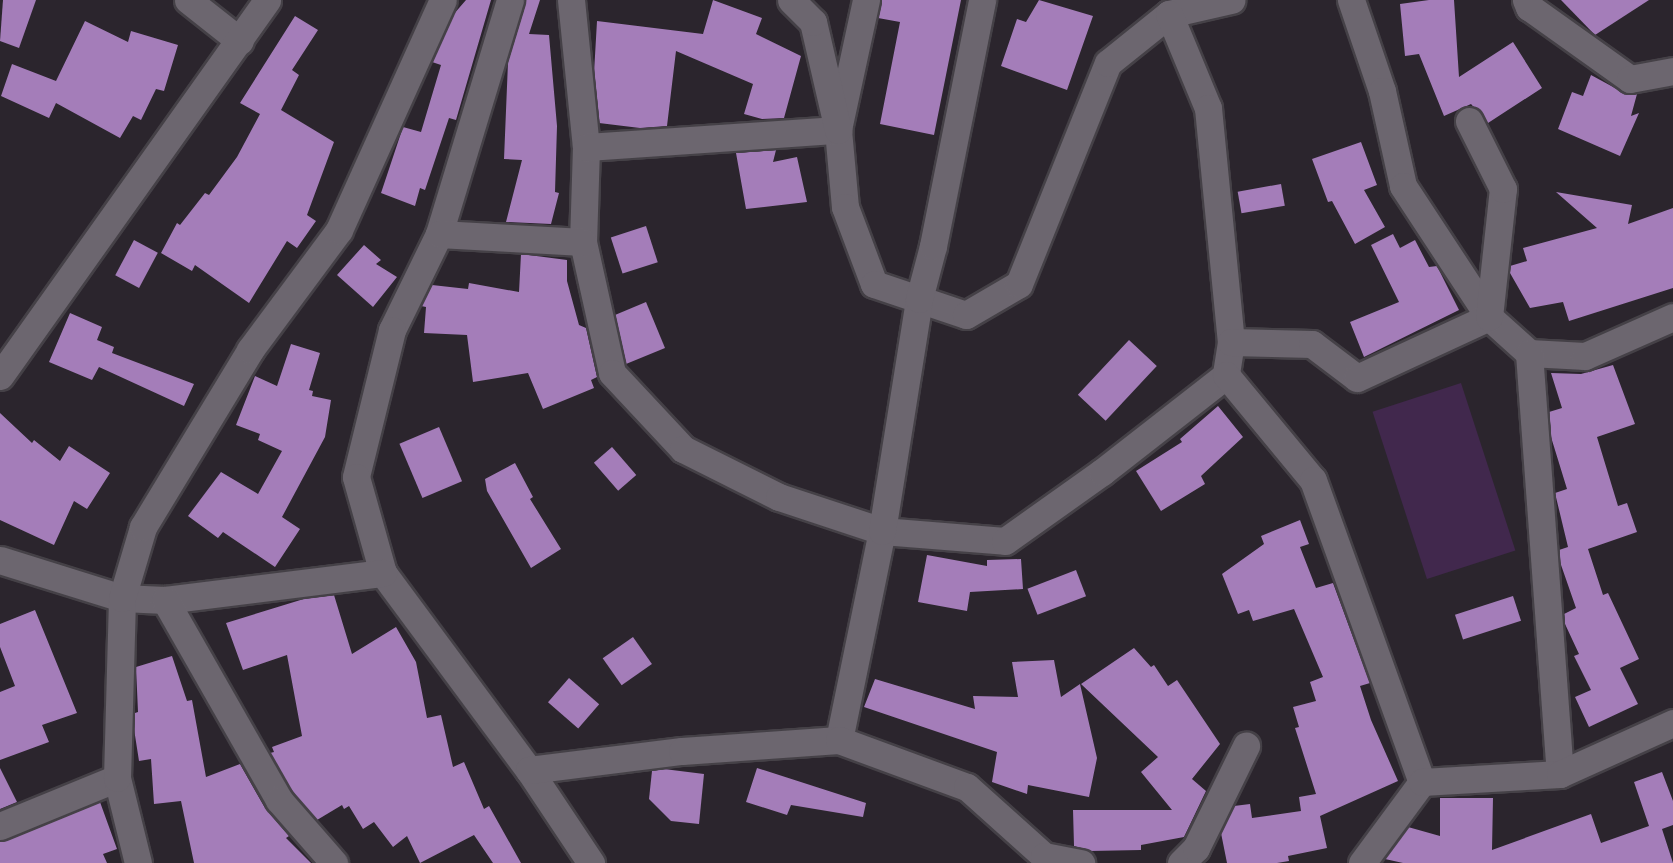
<!DOCTYPE html>
<html>
<head>
<meta charset="utf-8">
<style>
  body { margin:0 }
  #map { position:relative; width:1673px; height:863px; overflow:hidden; background:#2b252d; font-family:"IBM Plex Sans",sans-serif }
  div>[style] { position:absolute }
  [style*='--x'] { left:calc(var(--x)*1px); top:calc(var(--y)*1px); width:calc(var(--w)*1px); rotate:calc(var(--a)*1deg) }
  .green>* { inset:0; background:#41284d; transform-origin:0 0 }
  .building>* { inset:0; background:#a47db9; transform-origin:0 0 }
  .roads { filter:drop-shadow(2px 0 #454147) drop-shadow(-2px 0 #454147) drop-shadow(0 2px #454147) drop-shadow(0 -2px #454147) }
  .street>* { height:27px; margin:-13.5px; padding:0 13.5px; transform-origin:13.5px; border-radius:13.5px; background:#6c666f }
  span { translate:-50% -50%; white-space:nowrap; text-align:center; line-height:1.15; -webkit-text-stroke:6px #2b252d; paint-order:stroke }
</style>
</head>
<body>
<div id="map">
  <div class="green">
    <i style="left:1461px;top:383px;width:176px;height:93px;rotate:72deg"></i>
  </div>
  <div class="building">
    <i style="clip-path:polygon(3px 0,36px 0,19px 48px,0 41px)"></i>
    <i style="clip-path:polygon(466px 0,491px 0,456px 120px,449px 118px,425px 190px,420px 188px,415px 206px,381px 193px,403px 127px,421px 132px,441px 65px,432px 62px,453px 15px)"></i>
    <i style="clip-path:polygon(525px 0,540px 0,529px 34px,549px 35px,557px 126px,555px 192px,559px 193px,551px 224px,506px 222px,522px 160px,504px 159px,508px 62px)"></i>
    <i style="clip-path:polygon(713px 0,762px 18px,756px 34px,801px 56px,784px 118px,762px 119px,744px 114px,753px 84px,676px 51px,667px 126px,640px 128px,599px 123px,594px 73px,597px 21px,703px 34px)"></i>
    <i style="clip-path:polygon(881px 0,961px 0,934px 135px,880px 124px,900px 22px,878px 18px)"></i>
    <i style="clip-path:polygon(1039px 0,1093px 16px,1067px 90px,1001px 66px,1017px 19px,1026px 22px)"></i>
    <i style="clip-path:polygon(1429px 0,1454px 0,1459px 77px,1513px 42px,1542px 88px,1488px 123px,1471px 104px,1444px 116px,1419px 54px,1405px 56px,1400px 4px)"></i>
    <i style="clip-path:polygon(1561px 0,1649px 0,1595px 35px)"></i>
    <i style="clip-path:polygon(295px 16px,318px 30px,292px 70px,299px 75px,281px 110px,334px 142px,307px 215px,316px 221px,297px 248px,287px 241px,249px 303px,195px 265px,192px 271px,161px 253px,177px 223px,180px 225px,205px 193px,209px 195px,237px 157px,260px 114px,240px 103px)"></i>
    <i style="clip-path:polygon(85px 21px,128px 42px,131px 31px,178px 45px,164px 91px,156px 89px,141px 120px,133px 116px,120px 138px,56px 103px,49px 118px,1px 96px,12px 64px,56px 81px)"></i>
    <i style="clip-path:polygon(1591px 75px,1626px 94px,1637px 94px,1631px 116px,1639px 113px,1620px 156px,1558px 129px,1572px 92px,1583px 96px)"></i>
    <i style="clip-path:polygon(1361px 142px,1377px 185px,1364px 190px,1385px 227px,1355px 244px,1332px 201px,1328px 202px,1312px 159px)"></i>
    <i style="clip-path:polygon(776px 150px,773px 162px,797px 157px,807px 202px,746px 209px,736px 153px)"></i>
    <i style="left:1281px;top:184px;width:22px;height:44px;rotate:80deg"></i>
    <i style="clip-path:polygon(1556px 192px,1632px 205px,1628px 224px,1673px 208px,1673px 288px,1569px 321px,1563px 302px,1530px 308px,1510px 273px,1510px 266px,1527px 261px,1523px 248px,1597px 228px)"></i>
    <i style="left:646px;top:226px;width:38px;height:37px;rotate:72deg"></i>
    <i style="clip-path:polygon(1393px 234px,1400px 248px,1415px 240px,1429px 267px,1437px 266px,1459px 310px,1364px 357px,1350px 322px,1399px 302px,1371px 245px)"></i>
    <i style="left:134px;top:240px;width:27px;height:40px;rotate:28deg"></i>
    <i style="clip-path:polygon(364px 245px,381px 260px,376px 264px,397px 277px,373px 307px,337px 275px)"></i>
    <i style="clip-path:polygon(521px 254px,567px 260px,567px 281px,579px 325px,586px 328px,597px 377px,591px 380px,594px 388px,543px 409px,528px 373px,473px 382px,467px 335px,424px 333px,426px 307px,421px 306px,432px 285px,468px 289px,469px 283px,519px 292px)"></i>
    <i style="clip-path:polygon(646px 302px,665px 348px,626px 364px,615px 315px)"></i>
    <i style="clip-path:polygon(70px 313px,102px 327px,97px 340px,114px 347px,112px 353px,194px 384px,184px 406px,99px 367px,92px 380px,49px 362px)"></i>
    <i style="left:1129px;top:340px;width:38px;height:75px;rotate:43deg"></i>
    <i style="clip-path:polygon(291px 344px,320px 353px,309px 390px,313px 391px,312px 396px,331px 400px,325px 437px,282px 517px,300px 529px,275px 567px,223px 532px,218px 538px,188px 516px,221px 472px,258px 494px,282px 451px,258px 440px,260px 434px,236px 425px,255px 376px,277px 386px)"></i>
    <i style="clip-path:polygon(1613px 365px,1635px 424px,1597px 437px,1618px 506px,1627px 503px,1637px 532px,1588px 549px,1603px 595px,1608px 593px,1639px 659px,1620px 668px,1638px 704px,1589px 727px,1575px 697px,1591px 690px,1574px 656px,1579px 654px,1565px 624px,1564px 614px,1576px 608px,1560px 562px,1559px 550px,1568px 547px,1555px 493px,1567px 489px,1551px 437px,1549px 412px,1562px 408px,1551px 373px,1581px 374px)"></i>
    <i style="clip-path:polygon(1218px 406px,1243px 437px,1201px 476px,1205px 484px,1161px 511px,1136px 471px,1182px 442px,1180px 439px)"></i>
    <i style="clip-path:polygon(0 413px,32px 443px,34px 440px,60px 461px,69px 446px,110px 473px,87px 509px,74px 501px,54px 545px,0 520px)"></i>
    <i style="left:439px;top:427px;width:59px;height:43px;rotate:67deg"></i>
    <i style="left:612px;top:447px;width:37px;height:24px;rotate:49deg"></i>
    <i style="clip-path:polygon(515px 463px,533px 497px,530px 499px,561px 549px,531px 568px,487px 491px,485px 479px)"></i>
    <i style="clip-path:polygon(1300px 520px,1309px 544px,1300px 547px,1316px 588px,1333px 583px,1370px 683px,1360px 686px,1371px 720px,1398px 781px,1320px 816px,1327px 848px,1288px 856px,1289px 861px,1277px 863px,1227px 863px,1221px 833px,1234px 806px,1250px 804px,1252px 818px,1301px 811px,1299px 797px,1316px 794px,1295px 728px,1299px 727px,1293px 707px,1316px 701px,1310px 682px,1323px 677px,1294px 609px,1253px 621px,1249px 610px,1238px 614px,1222px 574px,1264px 544px,1261px 536px)"></i>
    <i style="clip-path:polygon(927px 555px,987px 566px,987px 560px,1021px 559px,1023px 589px,970px 592px,967px 611px,918px 602px)"></i>
    <i style="left:1076px;top:570px;width:28px;height:52px;rotate:69deg"></i>
    <i style="clip-path:polygon(334px 595px,352px 654px,396px 627px,416px 662px,427px 718px,441px 715px,453px 767px,464px 762px,484px 809px,489px 806px,521px 863px,493px 863px,474px 835px,420px 863px,407px 836px,393px 847px,374px 822px,363px 829px,349px 806px,344px 809px,342px 805px,317px 820px,292px 791px,270px 753px,274px 752px,272px 747px,302px 736px,287px 655px,243px 670px,226px 623px,307px 598px)"></i>
    <i style="left:1513px;top:596px;width:26px;height:61px;rotate:72deg"></i>
    <i style="clip-path:polygon(35px 610px,77px 713px,42px 725px,49px 742px,0 760px,0 692px,15px 686px,0 647px,0 624px)"></i>
    <i style="left:633px;top:637px;width:33px;height:37px;rotate:55deg"></i>
    <i style="clip-path:polygon(1134px 648px,1151px 667px,1154px 665px,1168px 686px,1177px 680px,1220px 744px,1192px 779px,1206px 791px,1184px 837px,1141px 845px,1141px 850px,1090px 851px,1074px 846px,1073px 810px,1172px 810px,1141px 772px,1158px 757px,1081px 684px)"></i>
    <i style="clip-path:polygon(172px 656px,187px 701px,192px 700px,206px 777px,240px 764px,265px 808px,289px 836px,286px 838px,311px 863px,194px 863px,181px 801px,154px 804px,151px 759px,139px 761px,134px 729px,135px 713px,138px 712px,136px 667px)"></i>
    <i style="clip-path:polygon(1054px 660px,1061px 697px,1080px 684px,1097px 758px,1089px 797px,1028px 785px,1027px 794px,992px 782px,997px 752px,864px 707px,875px 679px,975px 709px,973px 696px,1018px 697px,1012px 662px)"></i>
    <i style="left:569px;top:678px;width:40px;height:32px;rotate:41deg"></i>
    <i style="clip-path:polygon(0 768px,17px 802px,0 809px)"></i>
    <i style="clip-path:polygon(757px 768px,866px 803px,863px 817px,791px 805px,787px 815px,746px 802px)"></i>
    <i style="clip-path:polygon(664px 769px,704px 774px,699px 824px,671px 821px,649px 799px,652px 771px)"></i>
    <i style="clip-path:polygon(1662px 772px,1673px 801px,1673px 825px,1662px 829px,1673px 863px,1403px 863px,1385px 859px,1408px 827px,1440px 836px,1440px 798px,1493px 798px,1492px 850px,1591px 814px,1601px 843px,1649px 826px,1634px 782px)"></i>
    <i style="clip-path:polygon(100px 802px,117px 849px,103px 854px,107px 863px,0 863px,0 841px)"></i>
  </div>
  <div class="roads">
    <div class="street">
      <i style="--x:188;--y:0;--w:66;--a:38.3"></i>
      <i style="--x:510;--y:0;--w:245;--a:106.9"></i>
      <i style="--x:439;--y:234;--w:107;--a:116.1"></i>
      <i style="--x:392;--y:330;--w:151;--a:103.8"></i>
      <i style="--x:356;--y:477;--w:100;--a:74.3"></i>
      <i style="--x:383;--y:573;--w:245;--a:53.5"></i>
      <i style="--x:529;--y:770;--w:112;--a:56.3"></i>
      <i style="--x:571;--y:0;--w:148;--a:84.2"></i>
      <i style="--x:586;--y:147;--w:95;--a:91.8"></i>
      <i style="--x:583;--y:242;--w:134;--a:77.5"></i>
      <i style="--x:612;--y:373;--w:104;--a:46.9"></i>
      <i style="--x:683;--y:449;--w:107;--a:26.6"></i>
      <i style="--x:779;--y:497;--w:108;--a:18.3"></i>
      <i style="--x:882;--y:531;--w:123;--a:4.6"></i>
      <i style="--x:1005;--y:541;--w:119;--a:-35.4"></i>
      <i style="--x:1102;--y:472;--w:157;--a:-38"></i>
      <i style="--x:866;--y:0;--w:133;--a:102.2"></i>
      <i style="--x:838;--y:130;--w:77;--a:84.8"></i>
      <i style="--x:845;--y:207;--w:82;--a:69.4"></i>
      <i style="--x:874;--y:284;--w:97;--a:18.6"></i>
      <i style="--x:966;--y:315;--w:61;--a:-30.3"></i>
      <i style="--x:1019;--y:284;--w:238;--a:-68.1"></i>
      <i style="--x:1108;--y:63;--w:78;--a:-38.8"></i>
      <i style="--x:1169;--y:14;--w:64;--a:-12.7"></i>
      <i style="--x:1351;--y:0;--w:96;--a:71.2"></i>
      <i style="--x:1382;--y:91;--w:97;--a:77.5"></i>
      <i style="--x:1403;--y:186;--w:157;--a:56.7"></i>
      <i style="--x:1489;--y:317;--w:54;--a:42"></i>
      <i style="--x:1529;--y:353;--w:56;--a:3.1"></i>
      <i style="--x:1585;--y:356;--w:96;--a:-23.9"></i>
      <i style="--x:1526;--y:0;--w:8;--a:67"></i>
      <i style="--x:1529;--y:7;--w:124;--a:35.5"></i>
      <i style="--x:1630;--y:79;--w:44;--a:-10.5"></i>
      <i style="--x:1169;--y:14;--w:102;--a:67.5"></i>
      <i style="--x:1208;--y:108;--w:235;--a:84.4"></i>
      <i style="--x:1231;--y:342;--w:33;--a:99"></i>
      <i style="--x:1226;--y:375;--w:136;--a:50.4"></i>
      <i style="--x:1313;--y:480;--w:321;--a:70.2"></i>
      <i style="--x:586;--y:147;--w:253;--a:-3.9"></i>
      <i style="--x:838;--y:130;--w:111;--a:-103"></i>
      <i style="--x:813;--y:22;--w:31;--a:-135"></i>
      <i style="--x:439;--y:234;--w:144;--a:3.2"></i>
      <i style="--x:1231;--y:342;--w:81;--a:1.4"></i>
      <i style="--x:1312;--y:344;--w:56;--a:37.1"></i>
      <i style="--x:1357;--y:378;--w:145;--a:-24.8"></i>
      <i style="--x:1489;--y:317;--w:129;--a:-83.8"></i>
      <i style="--x:1503;--y:189;--w:76;--a:-116.6"></i>
      <i style="--x:1529;--y:353;--w:422;--a:85.8"></i>
      <i style="--x:0;--y:376;--w:461;--a:-54.6"></i>
      <i style="--x:0;--y:560;--w:128;--a:17.3"></i>
      <i style="--x:122;--y:598;--w:43;--a:2.7"></i>
      <i style="--x:165;--y:600;--w:220;--a:-7.1"></i>
      <i style="--x:165;--y:600;--w:230;--a:60.3"></i>
      <i style="--x:279;--y:800;--w:84;--a:48.9"></i>
      <i style="--x:839;--y:740;--w:213;--a:-78.4"></i>
      <i style="--x:882;--y:531;--w:235;--a:-80.9"></i>
      <i style="--x:919;--y:299;--w:55;--a:-75.2"></i>
      <i style="--x:933;--y:246;--w:251;--a:-78.7"></i>
      <i style="--x:529;--y:770;--w:154;--a:-7.1"></i>
      <i style="--x:682;--y:751;--w:157;--a:-4"></i>
      <i style="--x:839;--y:740;--w:136;--a:20.2"></i>
      <i style="--x:967;--y:787;--w:103;--a:41.9"></i>
      <i style="--x:1044;--y:856;--w:38;--a:11"></i>
      <i style="--x:0;--y:826;--w:126;--a:-22.3"></i>
      <i style="--x:138;--y:863;--w:88;--a:-103.9"></i>
      <i style="--x:117;--y:778;--w:180;--a:-88.4"></i>
      <i style="--x:122;--y:598;--w:74;--a:-73.5"></i>
      <i style="--x:143;--y:527;--w:207;--a:-58.8"></i>
      <i style="--x:250;--y:350;--w:149;--a:-53.4"></i>
      <i style="--x:339;--y:230;--w:252;--a:-65.7"></i>
      <i style="--x:1181;--y:863;--w:21;--a:-45"></i>
      <i style="--x:1196;--y:848;--w:114;--a:-63.9"></i>
      <i style="--x:1362;--y:863;--w:101;--a:-53.5"></i>
      <i style="--x:1422;--y:782;--w:138;--a:-3.3"></i>
      <i style="--x:1560;--y:774;--w:124;--a:-24.3"></i>
    </div>
  </div>
</div>
</body>
</html>
